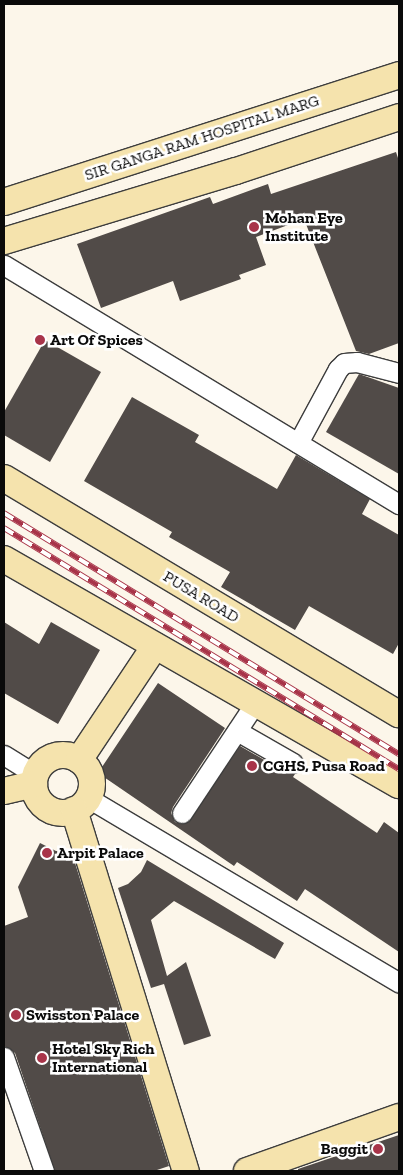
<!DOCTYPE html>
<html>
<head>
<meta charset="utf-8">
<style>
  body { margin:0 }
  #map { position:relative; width:403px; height:1175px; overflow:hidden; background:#fcf6ea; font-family:"Zilla Slab",serif }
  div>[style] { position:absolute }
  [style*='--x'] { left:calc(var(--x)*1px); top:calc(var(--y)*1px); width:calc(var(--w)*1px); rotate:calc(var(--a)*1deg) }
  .building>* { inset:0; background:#514b48 }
  .roads { filter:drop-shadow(1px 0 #3d3d3d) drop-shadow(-1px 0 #3d3d3d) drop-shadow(0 1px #3d3d3d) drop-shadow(0 -1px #3d3d3d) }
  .street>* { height:19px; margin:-9.5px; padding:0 9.5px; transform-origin:9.5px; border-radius:9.5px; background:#fff }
  .secondary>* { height:26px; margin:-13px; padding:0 13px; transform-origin:13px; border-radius:13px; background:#f5e3ad }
  .secondary>.ring { margin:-13px; padding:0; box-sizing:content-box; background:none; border:26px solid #f5e3ad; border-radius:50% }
  .rail>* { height:5.5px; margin-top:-2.75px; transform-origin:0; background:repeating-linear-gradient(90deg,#fff 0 11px,#a83449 0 22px); box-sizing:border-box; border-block:1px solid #a83449 }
  .dots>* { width:14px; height:14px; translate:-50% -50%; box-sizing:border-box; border:2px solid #fff; border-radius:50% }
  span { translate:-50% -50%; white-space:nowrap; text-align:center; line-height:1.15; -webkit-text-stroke:5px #fff; paint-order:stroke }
  .street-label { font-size:16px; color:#0a0a0a }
  .poi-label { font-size:16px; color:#0a0a0a; font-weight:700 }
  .left { translate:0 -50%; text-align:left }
  .right { translate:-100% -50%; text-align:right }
  .frame { position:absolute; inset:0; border:5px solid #0a0a0a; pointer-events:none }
</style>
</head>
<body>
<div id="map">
  <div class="building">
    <i style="clip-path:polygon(396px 152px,399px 161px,399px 343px,369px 354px,356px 351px,304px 219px,256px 237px,266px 265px,239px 275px,241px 279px,180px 301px,173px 281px,101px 308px,77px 244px,210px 197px,213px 204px,268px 184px,271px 194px)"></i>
    <i style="clip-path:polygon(45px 340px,101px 372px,50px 462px,4px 435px,4px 412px)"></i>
    <i style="clip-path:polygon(359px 374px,399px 388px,399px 474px,326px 432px)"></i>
    <i style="clip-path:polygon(132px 397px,199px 435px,195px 442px,277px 489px,296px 455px,370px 499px,362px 514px,399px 535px,399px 643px,393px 654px,309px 606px,295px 630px,221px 587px,230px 572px,169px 537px,172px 532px,84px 481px)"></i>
    <i style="clip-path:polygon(4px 622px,39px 644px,51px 622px,100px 650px,58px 724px,4px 693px)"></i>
    <i style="clip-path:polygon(158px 683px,225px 728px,173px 807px,171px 813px,175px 822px,182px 824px,191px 819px,240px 746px,287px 773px,295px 774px,293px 777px,377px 833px,384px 822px,399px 833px,399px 952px,305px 889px,297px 901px,237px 862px,234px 866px,98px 773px)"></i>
    <i style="clip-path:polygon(40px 843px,56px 851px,71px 850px,169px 1166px,154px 1171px,55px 1171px,15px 1053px,4px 1046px,4px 926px,28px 917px,18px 887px)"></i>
    <i style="clip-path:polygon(147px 860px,284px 943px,275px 959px,174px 901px,151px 920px,167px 976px,186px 962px,211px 1036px,184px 1045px,164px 984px,151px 988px,118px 888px,128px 884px,141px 872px)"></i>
    <i style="clip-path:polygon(399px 1135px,399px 1171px,298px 1171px,298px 1169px)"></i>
  </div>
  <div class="roads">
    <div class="street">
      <i style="--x:4;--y:265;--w:462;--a:31.2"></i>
      <i style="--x:298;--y:443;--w:84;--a:-61.6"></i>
      <i style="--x:338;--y:369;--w:8;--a:-45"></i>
      <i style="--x:344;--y:363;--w:13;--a:-4"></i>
      <i style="--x:357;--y:362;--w:43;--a:14.7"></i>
      <i style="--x:237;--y:731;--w:64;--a:29.7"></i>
      <i style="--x:4;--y:755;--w:36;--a:32"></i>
      <i style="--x:88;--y:798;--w:362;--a:30.7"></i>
      <i style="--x:182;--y:813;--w:132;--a:-56.4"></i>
      <i style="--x:4;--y:1057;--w:121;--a:70.7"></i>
    </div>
    <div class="secondary">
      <i style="--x:4;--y:202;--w:415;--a:-17.8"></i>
      <i style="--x:4;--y:241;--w:242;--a:-16.8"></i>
      <i style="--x:236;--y:171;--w:172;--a:-18.3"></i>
      <i style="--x:4;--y:478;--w:460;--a:30.9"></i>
      <i style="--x:4;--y:559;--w:455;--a:29.8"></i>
      <i class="ring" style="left:34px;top:755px;width:32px;height:32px"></i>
      <i style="--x:79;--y:760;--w:137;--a:-56.3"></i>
      <i style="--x:4;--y:791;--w:31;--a:-13"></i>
      <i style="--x:74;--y:810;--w:378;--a:72.8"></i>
      <i style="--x:247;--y:1171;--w:161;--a:-19.6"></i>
    </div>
  </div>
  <div class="rail">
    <i style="--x:4;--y:513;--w:463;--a:31.4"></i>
    <i style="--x:4;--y:528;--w:463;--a:31.4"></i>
  </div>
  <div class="dots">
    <i style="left:254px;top:227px;background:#a83449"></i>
    <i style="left:40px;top:340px;background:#a83449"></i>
    <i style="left:252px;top:766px;background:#a83449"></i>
    <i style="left:47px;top:853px;background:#a83449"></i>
    <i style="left:16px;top:1015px;background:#a83449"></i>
    <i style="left:42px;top:1058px;background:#a83449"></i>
    <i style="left:378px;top:1149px;background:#a83449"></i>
  </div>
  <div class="street-label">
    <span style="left:202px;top:138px;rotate:-18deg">SIR GANGA RAM HOSPITAL MARG</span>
    <span style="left:201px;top:597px;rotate:31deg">PUSA ROAD</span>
  </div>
  <div class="poi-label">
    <span class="left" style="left:265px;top:227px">Mohan Eye<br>Institute</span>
    <span class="left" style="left:50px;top:340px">Art Of Spices</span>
    <span class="left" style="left:263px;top:766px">CGHS, Pusa Road</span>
    <span class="left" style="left:57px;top:853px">Arpit Palace</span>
    <span class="left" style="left:26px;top:1015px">Swisston Palace</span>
    <span class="left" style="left:52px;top:1058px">Hotel Sky Rich<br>International</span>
    <span class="right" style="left:368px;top:1149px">Baggit</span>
  </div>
  <div class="frame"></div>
</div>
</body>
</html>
